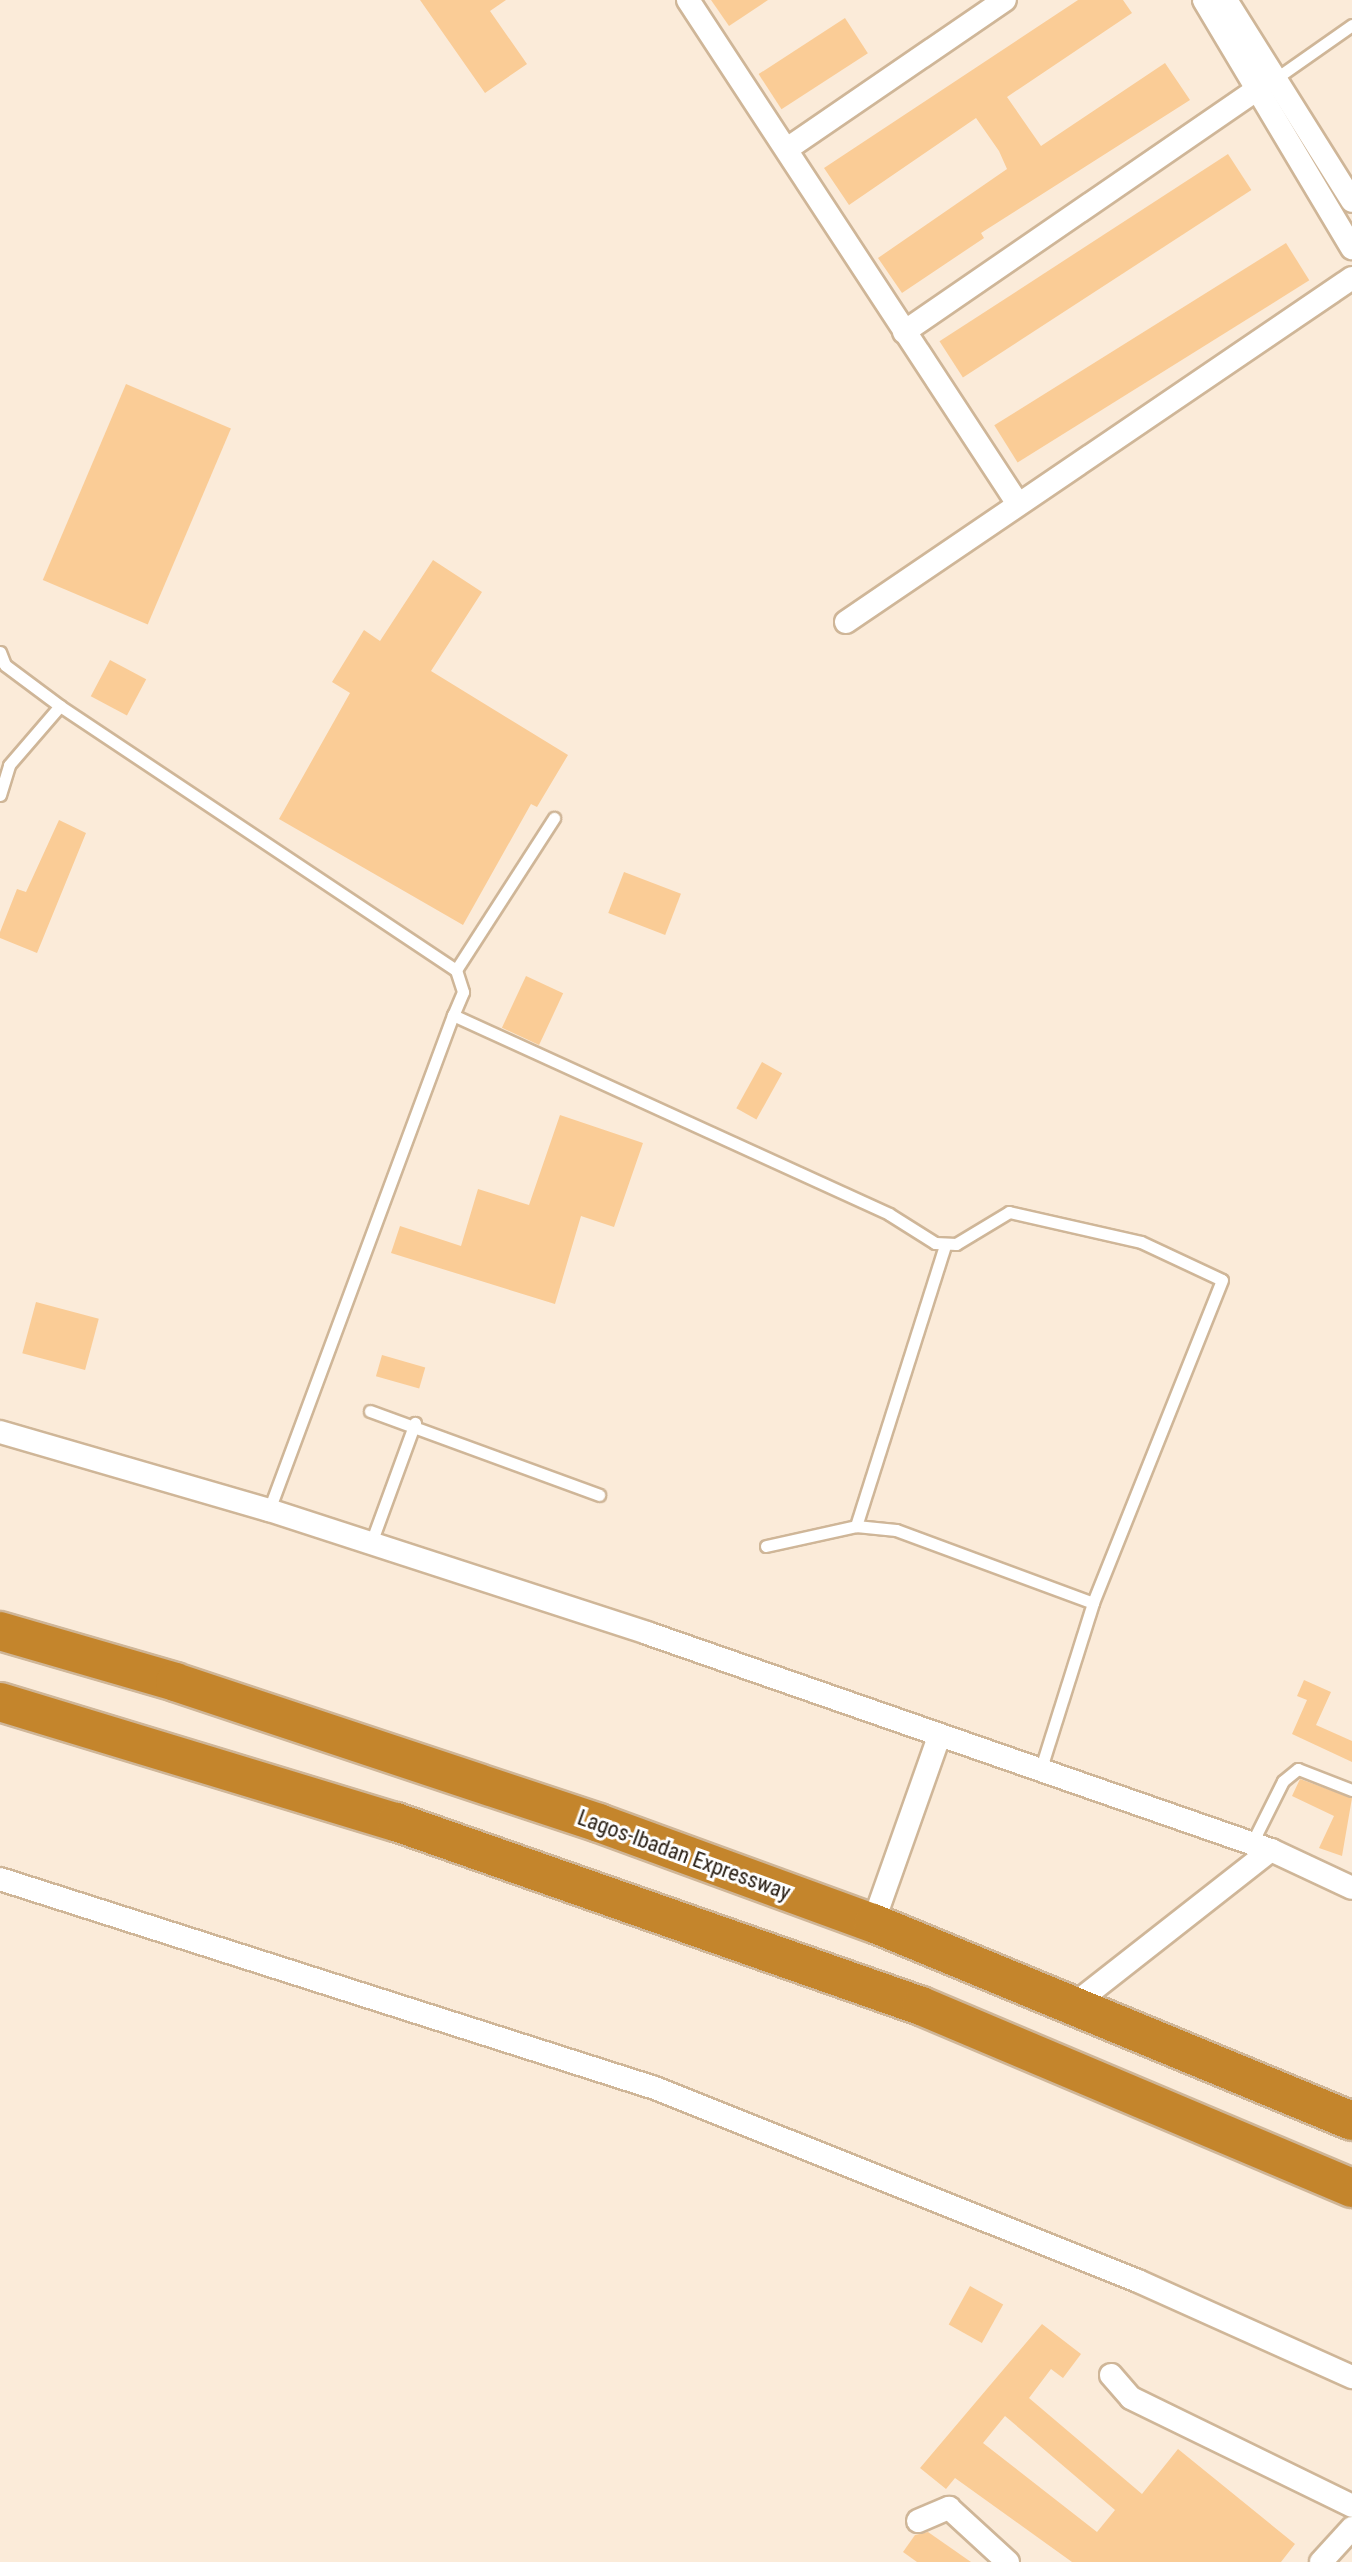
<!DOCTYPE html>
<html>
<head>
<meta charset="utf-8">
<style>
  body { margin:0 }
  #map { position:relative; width:1352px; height:2562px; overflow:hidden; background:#fbebd9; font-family:"Roboto Condensed",sans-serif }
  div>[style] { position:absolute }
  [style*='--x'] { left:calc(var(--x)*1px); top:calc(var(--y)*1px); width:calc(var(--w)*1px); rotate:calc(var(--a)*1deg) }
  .building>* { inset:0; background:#facc96; transform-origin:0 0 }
  .roads { filter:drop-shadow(2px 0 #cfb698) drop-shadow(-2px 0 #cfb698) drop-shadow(0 2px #cfb698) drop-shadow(0 -2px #cfb698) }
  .service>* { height:11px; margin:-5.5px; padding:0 5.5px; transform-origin:5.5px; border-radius:5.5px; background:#fff }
  .minor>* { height:22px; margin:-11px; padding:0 11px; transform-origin:11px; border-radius:11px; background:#fff }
  .motorway>* { height:38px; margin:-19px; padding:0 19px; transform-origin:19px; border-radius:19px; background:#c4852c }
  span { translate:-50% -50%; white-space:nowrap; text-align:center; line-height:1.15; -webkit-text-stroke:6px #fff; paint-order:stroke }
  .street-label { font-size:22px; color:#281e13 }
</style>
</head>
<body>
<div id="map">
  <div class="building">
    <i style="clip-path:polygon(420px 0,506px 0,490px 11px,527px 64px,485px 93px)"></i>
    <i style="clip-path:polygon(711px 0,768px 0,729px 26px)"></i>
    <i style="clip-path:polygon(1078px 0,1123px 0,1132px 13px,1007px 97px,1041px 146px,1165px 63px,1190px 100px,981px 233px,984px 238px,902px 293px,878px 258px,1007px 169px,999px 151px,976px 118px,849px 205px,824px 168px)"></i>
    <i style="left:845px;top:18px;width:42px;height:103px;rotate:57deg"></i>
    <i style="left:1228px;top:154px;width:43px;height:344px;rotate:57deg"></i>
    <i style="left:1286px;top:243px;width:44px;height:344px;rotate:58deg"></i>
    <i style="left:126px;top:384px;width:114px;height:213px;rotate:23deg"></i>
    <i style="clip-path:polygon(433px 560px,482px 592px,431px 671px,568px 755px,537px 807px,531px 804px,463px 925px,279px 819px,350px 693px,332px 682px,364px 630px,380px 641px)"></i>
    <i style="left:110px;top:660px;width:41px;height:41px;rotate:28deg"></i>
    <i style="clip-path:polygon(59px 820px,86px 833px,37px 953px,0 938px,0 932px,17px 889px,26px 892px)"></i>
    <i style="left:624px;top:872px;width:61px;height:44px;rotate:21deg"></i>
    <i style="left:526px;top:976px;width:41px;height:57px;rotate:25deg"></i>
    <i style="left:762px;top:1062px;width:23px;height:53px;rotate:29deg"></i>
    <i style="clip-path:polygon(560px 1115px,643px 1143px,614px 1227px,581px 1216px,555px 1304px,391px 1253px,400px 1226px,461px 1246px,478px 1189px,529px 1205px)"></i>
    <i style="left:36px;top:1302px;width:65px;height:53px;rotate:15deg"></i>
    <i style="left:382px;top:1355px;width:45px;height:22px;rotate:16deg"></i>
    <i style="clip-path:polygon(1304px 1680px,1331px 1692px,1316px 1725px,1352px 1741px,1352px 1762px,1292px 1734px,1307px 1700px,1297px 1696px)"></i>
    <i style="clip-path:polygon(1300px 1779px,1352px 1798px,1342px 1856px,1319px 1848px,1334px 1816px,1292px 1796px)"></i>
    <i style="left:970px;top:2286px;width:38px;height:44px;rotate:29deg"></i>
    <i style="clip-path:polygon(evenodd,1042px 2324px,1081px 2354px,1063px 2378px,1051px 2369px,1029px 2398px,1142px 2494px,1178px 2449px,1295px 2544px,1281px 2562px,1072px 2562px,955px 2478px,946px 2489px,920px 2468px,1042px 2324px,1005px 2416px,1115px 2510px,1097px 2532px,983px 2443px,1005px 2416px)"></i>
    <i style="clip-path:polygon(928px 2532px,971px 2562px,917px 2562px,903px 2552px,915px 2535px)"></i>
  </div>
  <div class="roads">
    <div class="service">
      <i style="--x:1275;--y:79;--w:94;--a:-35"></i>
      <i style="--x:0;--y:652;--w:14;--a:69"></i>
      <i style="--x:5;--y:665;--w:69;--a:36.7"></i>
      <i style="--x:0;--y:795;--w:31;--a:-73"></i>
      <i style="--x:9;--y:765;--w:78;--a:-49.2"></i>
      <i style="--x:60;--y:706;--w:476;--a:33.7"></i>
      <i style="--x:456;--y:970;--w:23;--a:72"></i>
      <i style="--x:463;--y:992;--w:25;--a:113"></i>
      <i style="--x:453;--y:1015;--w:479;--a:24.5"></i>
      <i style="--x:889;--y:1214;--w:54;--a:32.2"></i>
      <i style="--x:935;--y:1243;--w:21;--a:3"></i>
      <i style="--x:956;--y:1244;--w:62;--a:-31.1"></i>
      <i style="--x:1009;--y:1212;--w:135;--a:12.8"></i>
      <i style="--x:1141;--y:1242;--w:89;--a:25.1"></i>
      <i style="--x:1222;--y:1280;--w:348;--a:111.8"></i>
      <i style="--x:1093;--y:1603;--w:176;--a:107.5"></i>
      <i style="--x:456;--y:970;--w:181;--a:-57.2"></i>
      <i style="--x:370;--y:1411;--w:244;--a:20.1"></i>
      <i style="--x:269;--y:1510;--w:528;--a:-69.61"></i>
      <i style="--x:856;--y:1526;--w:294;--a:-72.4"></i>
      <i style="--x:371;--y:1543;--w:128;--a:-69.9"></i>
      <i style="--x:766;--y:1546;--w:92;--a:-12.5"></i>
      <i style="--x:856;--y:1526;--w:40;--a:5.7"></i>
      <i style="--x:896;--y:1530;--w:210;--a:20.3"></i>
      <i style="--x:1252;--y:1843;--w:69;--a:-63.4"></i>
      <i style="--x:1283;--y:1781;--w:19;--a:-39"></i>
      <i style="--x:1298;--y:1769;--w:58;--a:21.3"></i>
    </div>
    <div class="minor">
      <i style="--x:688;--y:0;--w:602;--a:56.78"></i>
      <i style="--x:1204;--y:0;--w:289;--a:59.2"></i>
      <i style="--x:1226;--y:0;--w:237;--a:57.9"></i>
      <i style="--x:787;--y:149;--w:264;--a:-34.4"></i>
      <i style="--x:904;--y:332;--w:429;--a:-34.5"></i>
      <i style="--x:846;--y:622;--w:612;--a:-34.21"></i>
      <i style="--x:0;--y:1432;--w:280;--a:16.2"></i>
      <i style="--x:269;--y:1510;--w:398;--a:18"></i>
      <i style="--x:647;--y:1633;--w:661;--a:19.18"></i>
      <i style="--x:1271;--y:1850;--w:89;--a:25.1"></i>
      <i style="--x:0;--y:1879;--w:688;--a:17.7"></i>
      <i style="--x:655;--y:2088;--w:520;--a:21.78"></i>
      <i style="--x:1138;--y:2281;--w:235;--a:24.2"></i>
      <i style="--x:873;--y:1923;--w:195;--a:-70.5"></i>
      <i style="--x:1072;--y:2006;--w:253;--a:-38.1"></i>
      <i style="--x:1111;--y:2375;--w:30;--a:49"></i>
      <i style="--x:1131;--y:2398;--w:246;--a:26"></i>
      <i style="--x:918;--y:2521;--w:34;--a:-23"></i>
      <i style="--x:949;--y:2508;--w:80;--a:42.5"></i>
      <i style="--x:1321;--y:2562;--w:46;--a:-47.6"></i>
    </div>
    <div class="motorway">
      <i style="--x:0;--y:1631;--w:182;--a:16.2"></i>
      <i style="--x:175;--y:1682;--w:447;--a:18.4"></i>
      <i style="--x:599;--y:1823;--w:292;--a:20.1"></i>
      <i style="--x:873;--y:1923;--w:518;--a:22.46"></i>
      <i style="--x:0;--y:1702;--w:414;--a:16.9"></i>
      <i style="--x:396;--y:1822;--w:556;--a:19.31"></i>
      <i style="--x:921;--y:2006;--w:468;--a:22.9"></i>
    </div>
  </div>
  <div class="street-label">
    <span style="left:684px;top:1855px;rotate:20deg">Lagos-Ibadan Expressway</span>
  </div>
</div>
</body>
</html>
